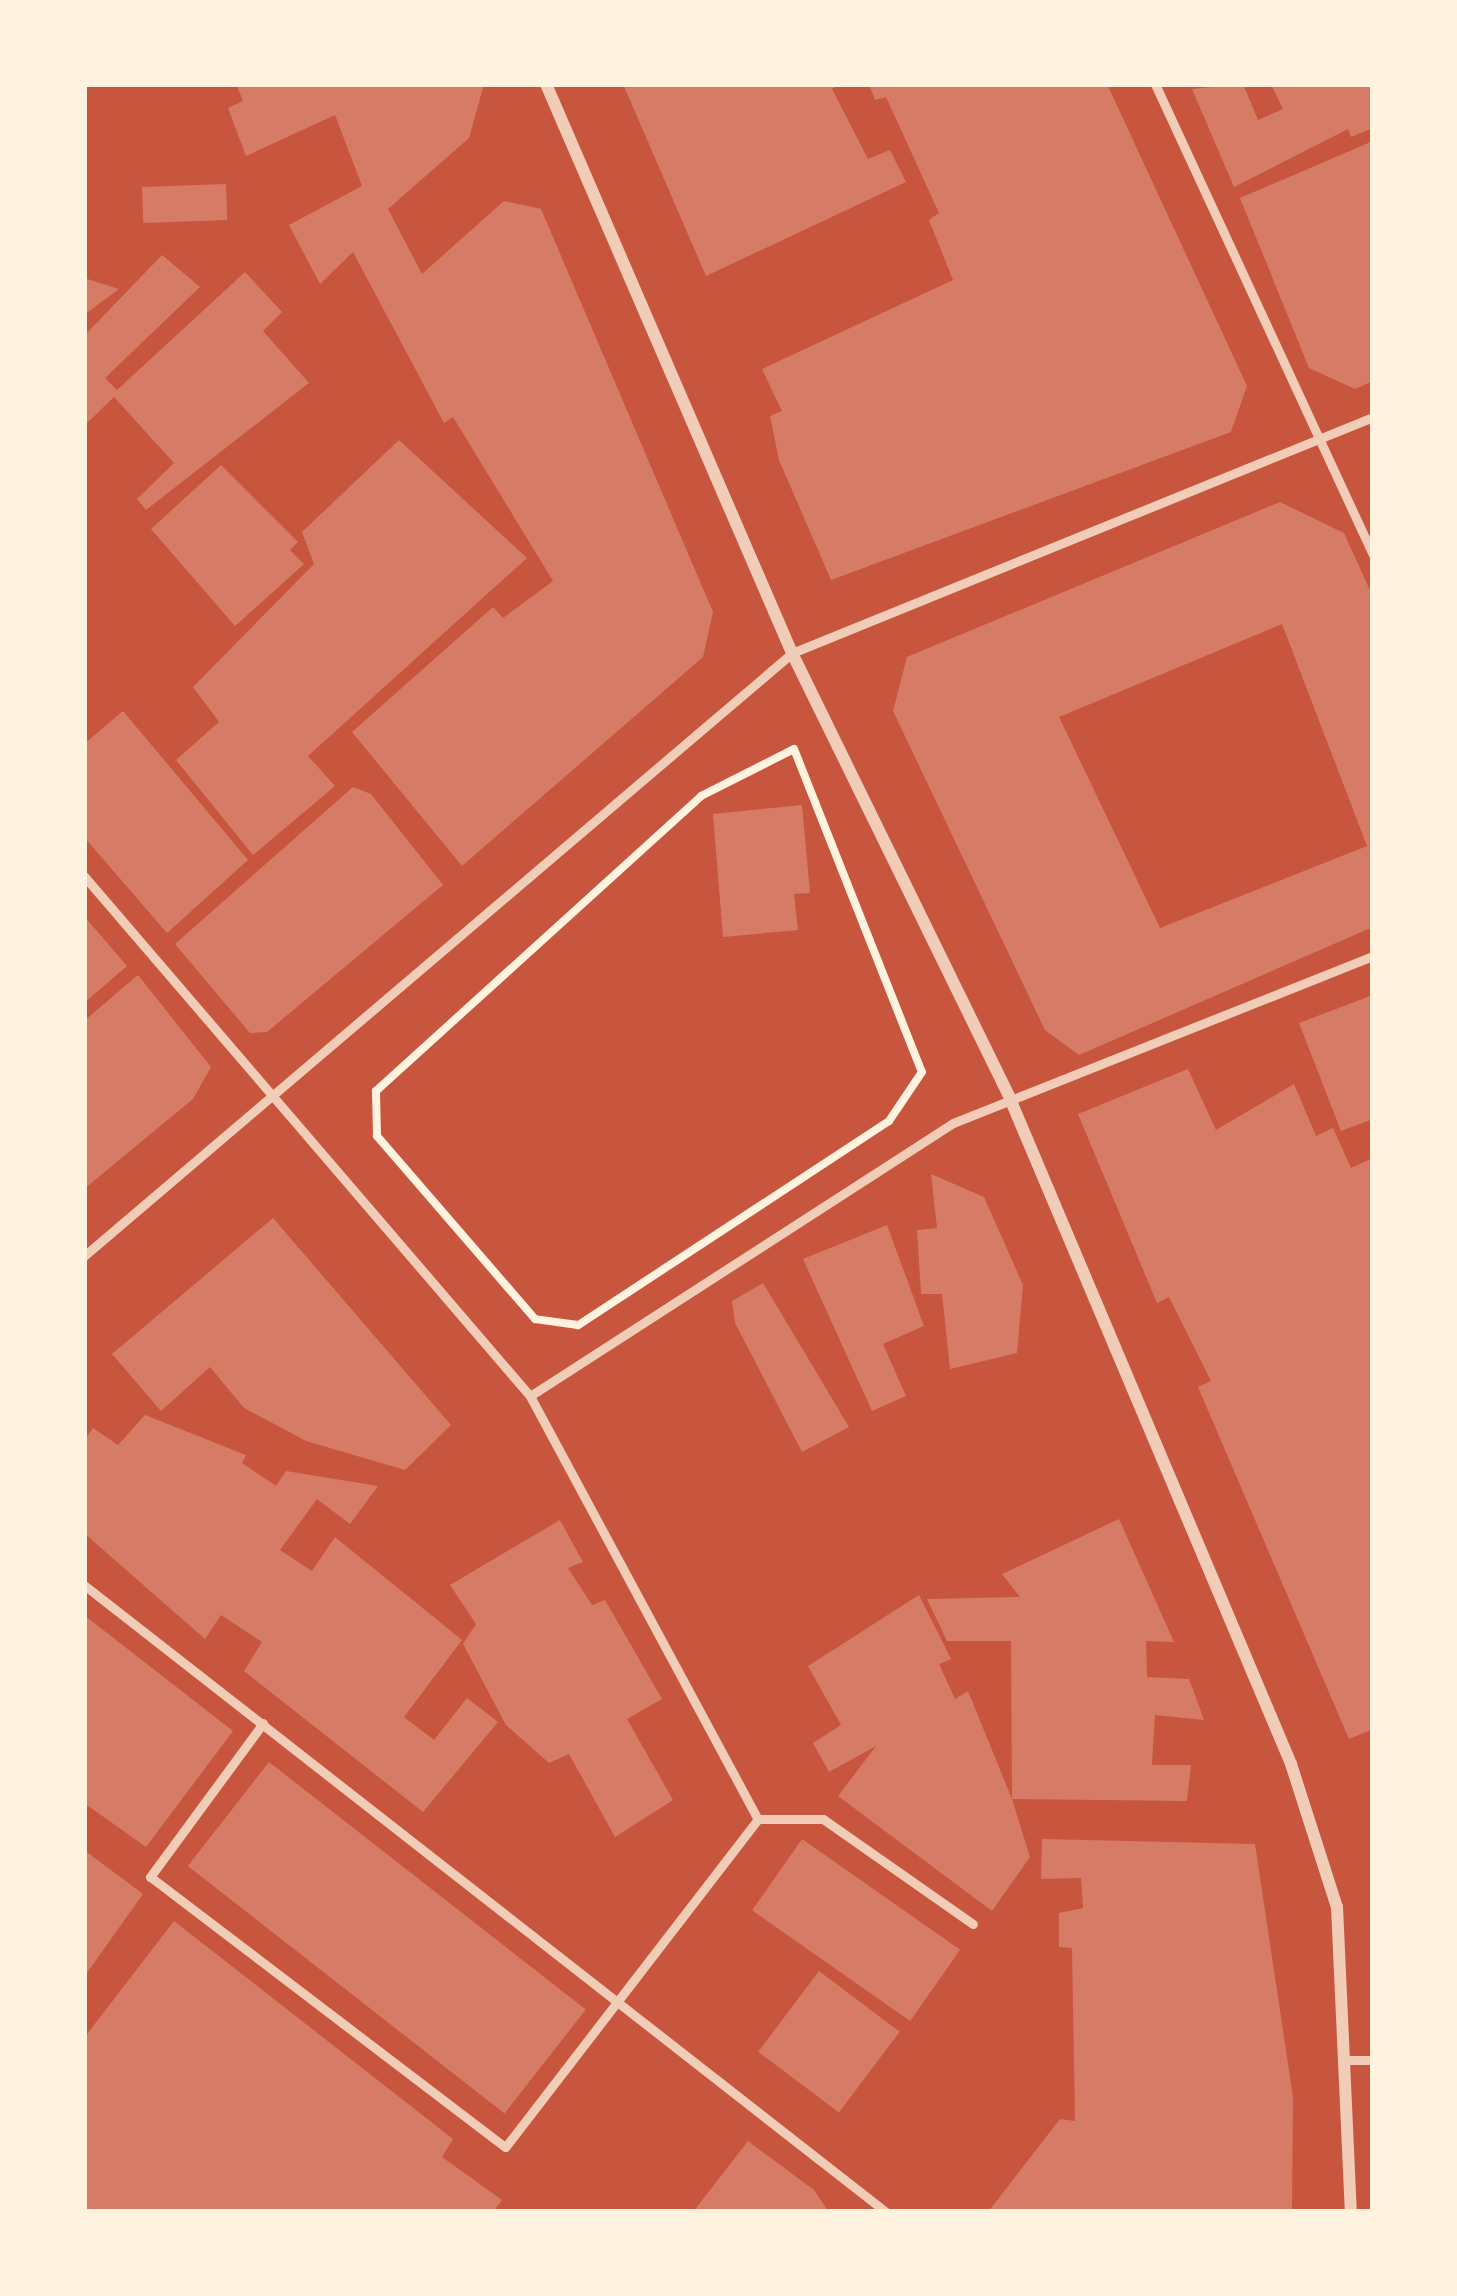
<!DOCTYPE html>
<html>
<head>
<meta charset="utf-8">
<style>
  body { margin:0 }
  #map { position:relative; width:1457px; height:2296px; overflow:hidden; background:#c8553d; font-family:"Fira Sans Condensed",sans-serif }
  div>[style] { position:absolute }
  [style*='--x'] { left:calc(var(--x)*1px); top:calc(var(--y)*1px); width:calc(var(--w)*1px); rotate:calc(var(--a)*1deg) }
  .building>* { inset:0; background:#d67c66; transform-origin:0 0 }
  .path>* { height:8px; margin:-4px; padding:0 4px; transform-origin:4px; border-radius:4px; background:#fff3e0 }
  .service>* { height:9px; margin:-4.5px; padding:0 4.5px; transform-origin:4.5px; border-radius:4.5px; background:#f1ccb7 }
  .minor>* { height:12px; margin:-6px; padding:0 6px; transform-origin:6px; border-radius:6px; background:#f1ccb7 }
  span { translate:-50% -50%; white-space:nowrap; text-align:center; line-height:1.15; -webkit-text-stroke:9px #fff3e0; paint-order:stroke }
  .frame { position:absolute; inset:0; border:87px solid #fff3e0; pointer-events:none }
</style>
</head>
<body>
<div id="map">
  <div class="building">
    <i style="clip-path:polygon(236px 84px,484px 84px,469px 138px,388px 209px,422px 274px,504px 201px,541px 209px,713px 612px,703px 657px,462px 866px,352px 732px,493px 607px,503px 618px,553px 581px,453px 417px,444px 423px,353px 252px,320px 284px,289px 225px,362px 186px,335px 115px,246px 156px,228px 108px,243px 101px)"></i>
    <i style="clip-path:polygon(623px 84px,840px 84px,832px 89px,868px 159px,890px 150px,906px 182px,706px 276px)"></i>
    <i style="clip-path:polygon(869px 84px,1107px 84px,1247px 386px,1231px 432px,831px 580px,779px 460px,770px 416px,782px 411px,762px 369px,953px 280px,929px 220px,939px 213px,886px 97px,875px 100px)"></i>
    <i style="clip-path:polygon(1243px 84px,1258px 120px,1283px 109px,1271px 84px,1373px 84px,1373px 128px,1351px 137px,1348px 129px,1234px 187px,1192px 89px)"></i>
    <i style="clip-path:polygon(1373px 141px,1373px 381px,1355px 389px,1309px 368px,1240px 198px)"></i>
    <i style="left:226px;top:184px;width:36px;height:84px;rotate:88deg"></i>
    <i style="clip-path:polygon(162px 255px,200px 287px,105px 378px,117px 390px,245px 272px,282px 312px,263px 331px,309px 383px,146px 510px,137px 499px,174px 463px,114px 397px,84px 426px,84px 336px)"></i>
    <i style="clip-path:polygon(84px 278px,119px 289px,84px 315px)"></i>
    <i style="clip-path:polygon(399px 440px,527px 558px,308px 756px,335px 786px,253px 855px,176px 760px,219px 722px,193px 687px,314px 564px,302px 532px)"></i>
    <i style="clip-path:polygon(221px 465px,298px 542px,290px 550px,304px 564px,235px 626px,151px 529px)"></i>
    <i style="clip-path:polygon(evenodd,1280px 502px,1344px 533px,1373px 597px,1373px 927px,1079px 1055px,1045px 1030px,893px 711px,907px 657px,1280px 502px,1282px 624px,1367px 846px,1160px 928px,1059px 717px,1282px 624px)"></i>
    <i style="clip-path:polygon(123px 711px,248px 860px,167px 933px,84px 837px,84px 744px)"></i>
    <i style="clip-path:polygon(353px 787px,371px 794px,443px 885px,267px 1032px,250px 1033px,175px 944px)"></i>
    <i style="clip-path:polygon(802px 805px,810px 893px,794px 894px,798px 930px,723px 937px,713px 814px)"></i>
    <i style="clip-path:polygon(84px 916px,127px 966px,84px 1003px)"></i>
    <i style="clip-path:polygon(138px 975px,211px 1067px,193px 1099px,84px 1189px,84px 1021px)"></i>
    <i style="clip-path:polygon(1373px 995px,1373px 1119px,1341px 1131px,1299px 1023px)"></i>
    <i style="clip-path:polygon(1188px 1069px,1216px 1130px,1294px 1084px,1316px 1136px,1333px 1128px,1351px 1168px,1373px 1158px,1373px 1729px,1349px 1739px,1198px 1387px,1211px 1381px,1169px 1297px,1157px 1303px,1078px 1114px)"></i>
    <i style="clip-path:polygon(931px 1174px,984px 1197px,1023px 1285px,1017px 1353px,950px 1369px,942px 1294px,921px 1294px,917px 1230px,937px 1228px)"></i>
    <i style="clip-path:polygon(273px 1218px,451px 1425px,405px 1470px,306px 1441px,244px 1408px,210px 1367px,161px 1411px,112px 1354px)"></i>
    <i style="clip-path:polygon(887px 1225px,924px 1326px,883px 1344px,906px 1396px,872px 1411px,803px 1259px)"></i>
    <i style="clip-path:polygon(763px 1283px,849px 1427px,802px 1452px,735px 1323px,732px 1301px)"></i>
    <i style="clip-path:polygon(145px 1415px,246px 1455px,242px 1463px,276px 1486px,286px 1471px,378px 1486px,350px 1524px,317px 1499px,280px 1550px,312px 1571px,335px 1537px,462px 1640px,404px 1717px,434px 1740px,467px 1698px,498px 1722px,423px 1812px,244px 1671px,262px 1642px,221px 1615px,205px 1639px,84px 1533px,84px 1441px,93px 1428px,118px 1445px)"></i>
    <i style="clip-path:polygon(1119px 1519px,1174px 1642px,1146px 1641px,1147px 1677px,1189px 1679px,1204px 1720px,1155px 1715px,1152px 1765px,1191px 1765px,1187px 1801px,1012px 1799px,1030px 1857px,992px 1911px,838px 1796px,876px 1746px,829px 1772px,813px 1743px,841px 1725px,808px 1666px,919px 1595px,951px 1659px,939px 1664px,955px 1699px,968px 1691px,1012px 1799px,1011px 1641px,947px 1641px,927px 1599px,1020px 1597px,1002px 1574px)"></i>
    <i style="clip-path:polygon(560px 1520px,583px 1562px,568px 1568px,592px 1605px,605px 1600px,662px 1699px,627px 1719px,673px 1800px,615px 1837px,569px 1754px,549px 1763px,506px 1725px,463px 1644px,476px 1624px,450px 1585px)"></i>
    <i style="clip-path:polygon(84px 1615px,233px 1731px,146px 1847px,84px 1803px)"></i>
    <i style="left:269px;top:1762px;width:402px;height:132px;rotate:38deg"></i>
    <i style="left:802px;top:1839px;width:193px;height:87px;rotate:35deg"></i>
    <i style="clip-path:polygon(1042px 1839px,1255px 1844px,1293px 2097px,1292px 2212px,988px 2212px,1060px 2119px,1075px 2121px,1072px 1948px,1059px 1947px,1059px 1913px,1083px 1908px,1081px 1878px,1041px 1879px)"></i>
    <i style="clip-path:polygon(84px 1850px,143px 1894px,84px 1977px)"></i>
    <i style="clip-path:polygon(174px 1921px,453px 2139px,442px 2157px,502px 2200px,493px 2212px,84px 2212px,84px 2038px)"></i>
    <i style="left:819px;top:1971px;width:101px;height:101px;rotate:37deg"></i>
    <i style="clip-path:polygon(748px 2141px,814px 2190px,829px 2212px,693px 2212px)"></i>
  </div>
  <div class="path">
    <i style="--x:794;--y:749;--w:347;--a:68.4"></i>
    <i style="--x:922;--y:1072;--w:59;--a:124"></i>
    <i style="--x:889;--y:1121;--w:372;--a:146.7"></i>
    <i style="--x:578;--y:1325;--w:43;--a:-172.1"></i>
    <i style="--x:535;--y:1319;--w:242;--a:-130.8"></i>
    <i style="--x:377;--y:1136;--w:45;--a:-91.3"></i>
    <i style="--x:376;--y:1091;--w:439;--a:-42.2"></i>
    <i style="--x:701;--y:796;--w:104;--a:-26.8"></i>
  </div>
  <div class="service">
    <i style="--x:1155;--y:84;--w:519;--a:65.16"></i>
    <i style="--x:84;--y:876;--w:685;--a:49.38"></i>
    <i style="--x:530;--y:1396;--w:481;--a:61.7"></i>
    <i style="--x:758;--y:1819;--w:414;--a:127.6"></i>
    <i style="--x:505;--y:2147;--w:446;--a:-142.7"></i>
    <i style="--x:150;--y:1877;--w:191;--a:-53.7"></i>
    <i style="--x:84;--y:1256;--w:930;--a:-40.42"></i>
    <i style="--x:792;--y:653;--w:627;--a:-22.11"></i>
    <i style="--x:530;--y:1396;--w:503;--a:-32.84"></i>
    <i style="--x:953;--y:1123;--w:452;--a:-21.7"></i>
    <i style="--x:84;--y:1585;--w:1018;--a:38.02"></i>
    <i style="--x:758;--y:1819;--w:65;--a:0"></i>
    <i style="--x:823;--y:1819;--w:183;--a:35"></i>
    <i style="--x:1344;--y:2060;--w:29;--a:0"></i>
  </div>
  <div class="minor">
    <i style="--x:546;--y:84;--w:620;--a:66.62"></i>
    <i style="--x:792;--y:653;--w:499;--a:63.9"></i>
    <i style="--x:1011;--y:1101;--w:720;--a:67.1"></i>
    <i style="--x:1291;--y:1764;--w:150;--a:72.2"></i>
    <i style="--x:1337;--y:1907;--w:305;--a:87.4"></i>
  </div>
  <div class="frame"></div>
</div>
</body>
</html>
